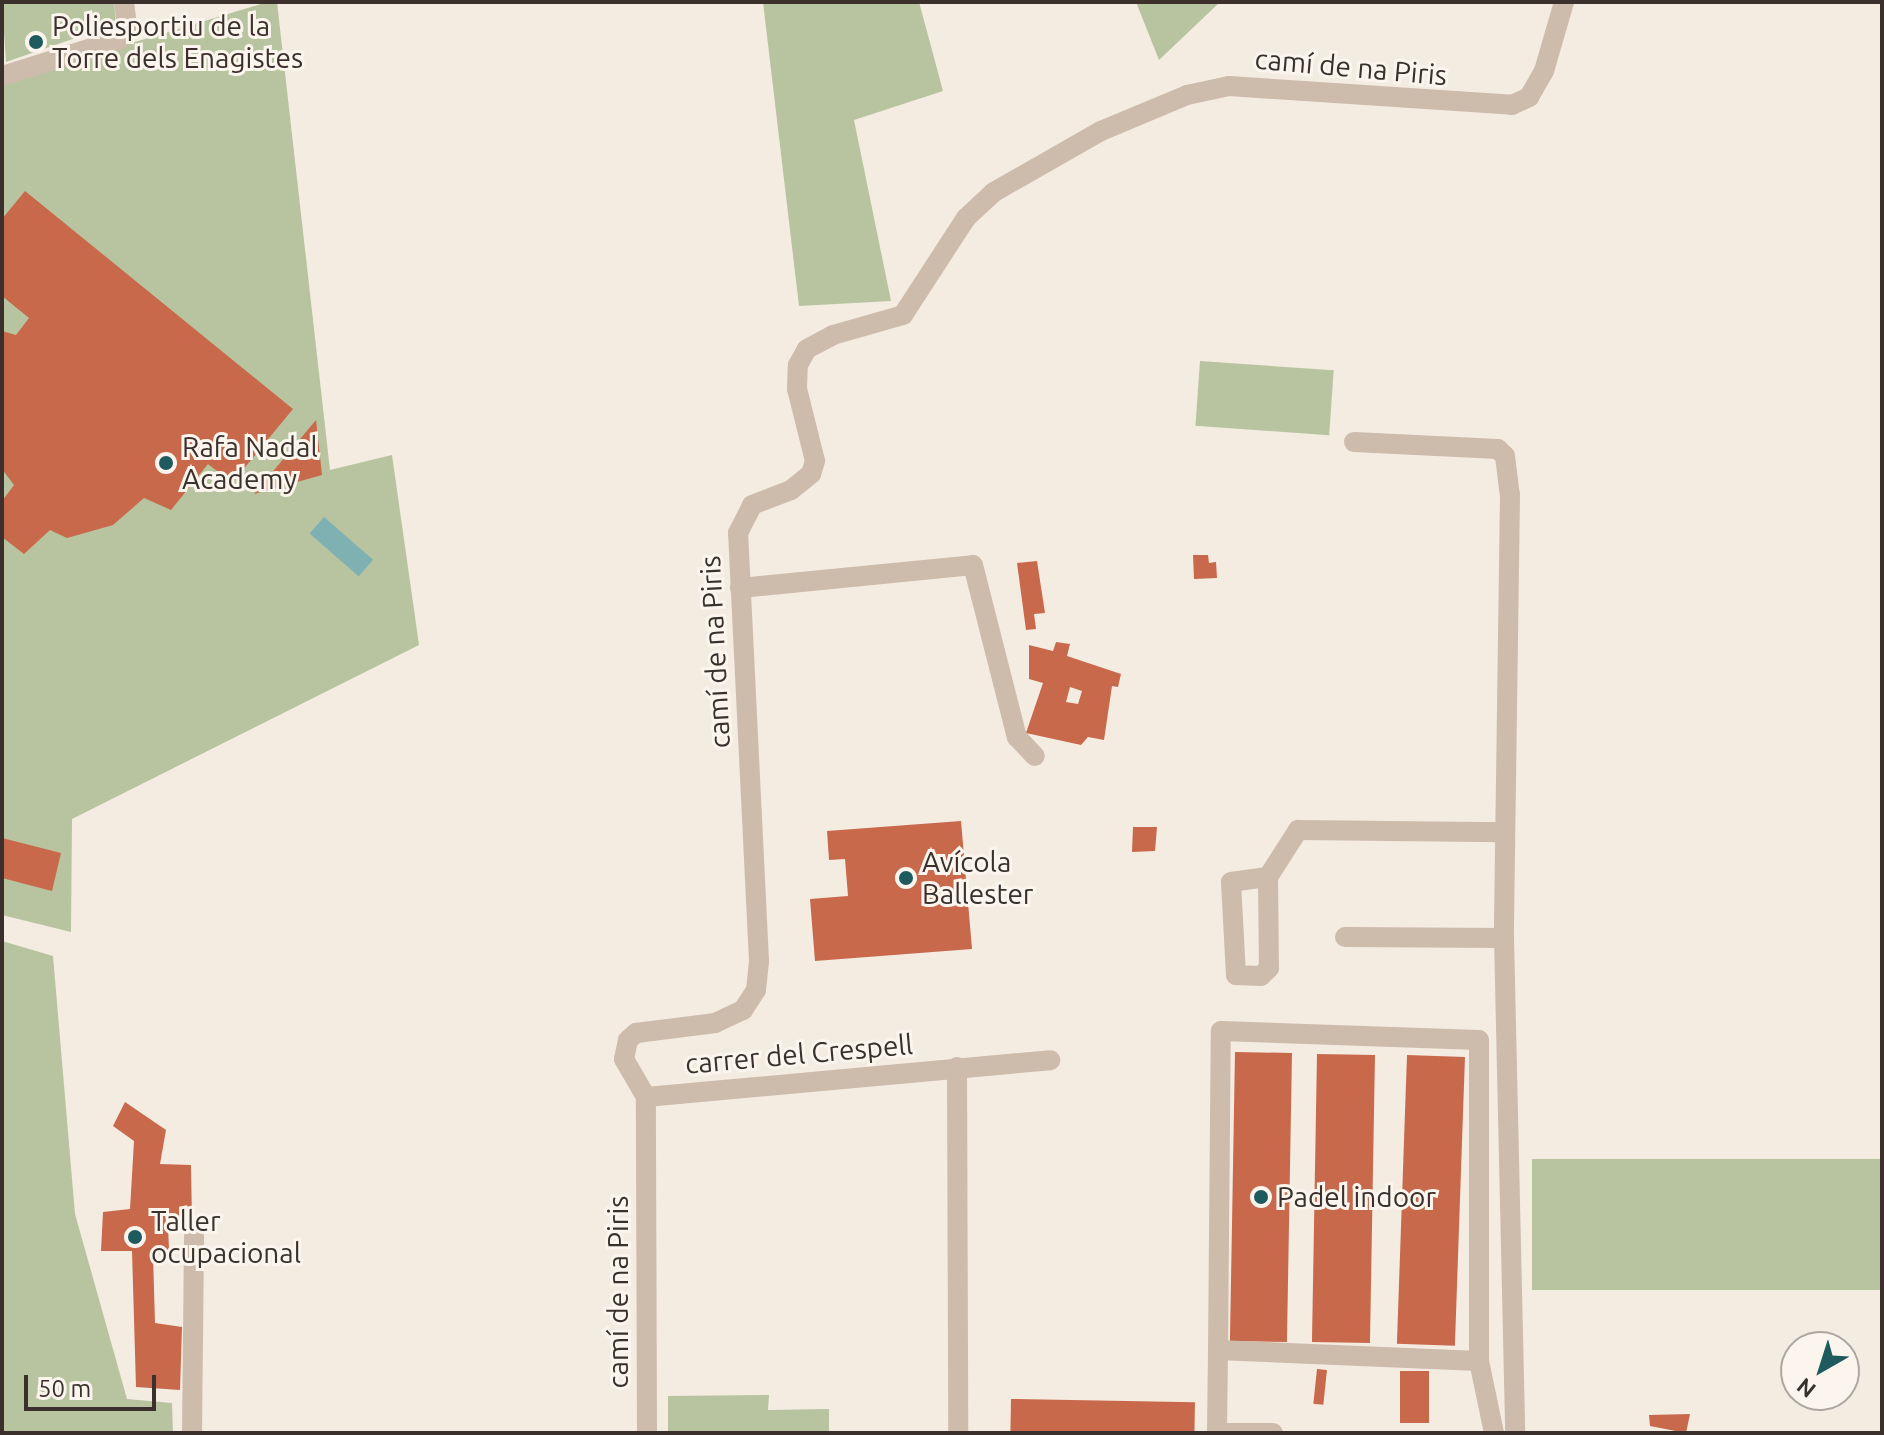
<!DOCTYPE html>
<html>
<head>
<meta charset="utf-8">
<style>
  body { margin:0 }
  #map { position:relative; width:1884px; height:1435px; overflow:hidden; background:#f4ebe1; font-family:Ubuntu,sans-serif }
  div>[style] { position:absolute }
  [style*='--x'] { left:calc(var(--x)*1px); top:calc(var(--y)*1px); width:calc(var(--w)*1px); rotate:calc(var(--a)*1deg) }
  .green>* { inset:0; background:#b8c4a0; transform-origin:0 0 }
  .water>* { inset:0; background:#7fb0b2; transform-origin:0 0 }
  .building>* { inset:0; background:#c8694b; transform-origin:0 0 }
  .minor>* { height:20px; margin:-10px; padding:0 10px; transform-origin:10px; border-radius:10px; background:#cdbbac }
  .dots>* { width:22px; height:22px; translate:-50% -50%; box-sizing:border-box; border:4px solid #fbf5ee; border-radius:50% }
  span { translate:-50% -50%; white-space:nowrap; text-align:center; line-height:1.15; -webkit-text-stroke:6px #fbf5ee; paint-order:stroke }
  .poi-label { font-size:28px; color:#3b302b }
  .left { translate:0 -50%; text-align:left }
  .street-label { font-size:28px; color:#3b302b }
  .frame { position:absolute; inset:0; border:4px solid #3b302b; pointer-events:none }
  .north { position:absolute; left:1780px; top:1331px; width:80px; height:80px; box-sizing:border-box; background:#fbf5ee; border:2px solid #aea6a0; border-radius:50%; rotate:219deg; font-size:22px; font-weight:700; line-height:32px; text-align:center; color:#3b302b }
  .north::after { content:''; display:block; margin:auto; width:28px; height:36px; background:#1f5a5e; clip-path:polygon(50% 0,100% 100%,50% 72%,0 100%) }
  .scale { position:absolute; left:24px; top:1375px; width:132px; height:36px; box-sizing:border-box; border:4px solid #3b302b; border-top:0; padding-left:10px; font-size:24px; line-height:28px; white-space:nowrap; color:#3b302b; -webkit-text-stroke:6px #fbf5ee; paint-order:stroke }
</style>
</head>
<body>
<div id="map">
  <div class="green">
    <i style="clip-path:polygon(2px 2px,114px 2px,116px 24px,6px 62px)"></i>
    <i style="clip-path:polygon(268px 2px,277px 2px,330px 470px,392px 455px,419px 645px,72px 819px,71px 932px,2px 915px,2px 82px)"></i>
    <i style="clip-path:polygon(763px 2px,919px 2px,943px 91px,854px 120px,891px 301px,799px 306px)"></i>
    <i style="clip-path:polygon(1136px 2px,1220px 2px,1159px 60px)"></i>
    <i style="left:1200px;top:361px;width:134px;height:65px;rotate:4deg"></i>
    <i style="clip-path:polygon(2px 941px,53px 956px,75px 1214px,127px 1399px,172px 1403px,173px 1433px,2px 1433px)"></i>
    <i style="left:1882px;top:1159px;width:131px;height:350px;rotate:90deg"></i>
    <i style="clip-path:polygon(769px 1395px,768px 1410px,829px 1409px,829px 1433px,668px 1433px,668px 1396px)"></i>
  </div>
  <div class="water">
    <i style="left:324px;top:517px;width:65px;height:22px;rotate:41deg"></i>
  </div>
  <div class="building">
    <i style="clip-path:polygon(25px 191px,293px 409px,232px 483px,208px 464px,171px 510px,144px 498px,113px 525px,67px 538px,50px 530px,24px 554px,2px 537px,2px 501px,14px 485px,2px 469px,2px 331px,16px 335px,29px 318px,2px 296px,2px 219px)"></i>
    <i style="clip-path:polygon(316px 420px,322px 475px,254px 494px)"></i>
    <i style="clip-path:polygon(1193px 555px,1208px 555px,1209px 563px,1216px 562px,1217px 578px,1194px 579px)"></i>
    <i style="clip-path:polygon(1037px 561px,1045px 613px,1034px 614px,1036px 629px,1026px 630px,1017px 563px)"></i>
    <i style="clip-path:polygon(evenodd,1056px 642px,1070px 644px,1067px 656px,1121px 674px,1118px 687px,1112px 686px,1104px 740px,1088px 737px,1081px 745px,1026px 733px,1043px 683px,1029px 679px,1029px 645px,1053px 651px,1056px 642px,1070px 687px,1082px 691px,1078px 704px,1066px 702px,1070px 687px)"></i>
    <i style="clip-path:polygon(961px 821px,972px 949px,815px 961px,810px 899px,848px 896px,845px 859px,829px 860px,827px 831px)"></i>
    <i style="clip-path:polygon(1133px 827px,1157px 827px,1155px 851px,1132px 852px)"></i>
    <i style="clip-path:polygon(2px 838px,61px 853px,52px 891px,2px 878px)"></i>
    <i style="left:1235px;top:1052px;width:57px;height:289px;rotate:1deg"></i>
    <i style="left:1317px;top:1054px;width:58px;height:288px;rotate:1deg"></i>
    <i style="left:1407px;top:1055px;width:58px;height:289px;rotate:2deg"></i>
    <i style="clip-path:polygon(125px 1102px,166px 1130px,160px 1164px,191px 1165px,192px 1222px,168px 1224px,169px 1250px,153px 1254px,155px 1323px,182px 1327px,180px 1390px,136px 1387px,132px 1251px,101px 1251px,103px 1212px,130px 1209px,134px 1141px,113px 1126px)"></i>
    <i style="left:1317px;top:1369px;width:10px;height:35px;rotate:6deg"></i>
    <i style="left:1400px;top:1371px;width:29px;height:52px"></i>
    <i style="left:1011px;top:1399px;width:184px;height:34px;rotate:1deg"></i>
    <i style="clip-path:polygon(1690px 1414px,1686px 1433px,1650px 1426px,1649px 1415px)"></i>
  </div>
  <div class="minor">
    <i style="--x:2;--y:76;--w:124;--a:-17.4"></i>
    <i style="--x:120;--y:39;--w:15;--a:-62"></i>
    <i style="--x:127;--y:26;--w:24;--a:-97"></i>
    <i style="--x:1354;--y:442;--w:144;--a:2.8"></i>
    <i style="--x:1498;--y:449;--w:10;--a:45"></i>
    <i style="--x:1505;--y:456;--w:38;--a:83"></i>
    <i style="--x:1510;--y:494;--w:444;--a:90.8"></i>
    <i style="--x:1504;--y:938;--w:495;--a:88.7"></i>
    <i style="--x:740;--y:588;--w:234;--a:-5.6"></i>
    <i style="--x:973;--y:565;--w:178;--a:75.7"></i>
    <i style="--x:1017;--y:737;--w:26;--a:47"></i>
    <i style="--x:1268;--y:877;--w:91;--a:89.4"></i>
    <i style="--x:1269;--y:968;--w:11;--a:135"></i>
    <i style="--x:1261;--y:976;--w:25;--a:-178"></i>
    <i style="--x:1236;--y:975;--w:93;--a:-93.1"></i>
    <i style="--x:1231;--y:882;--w:37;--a:-8"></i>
    <i style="--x:1268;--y:877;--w:56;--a:-57.4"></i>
    <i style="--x:1298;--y:830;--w:207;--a:0.6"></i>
    <i style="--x:1345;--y:937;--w:159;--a:0.4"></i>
    <i style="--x:957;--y:1067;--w:366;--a:89.8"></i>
    <i style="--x:646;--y:1097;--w:406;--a:-5.2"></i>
    <i style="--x:1218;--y:1350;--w:319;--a:-89.5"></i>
    <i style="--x:1221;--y:1031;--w:258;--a:2"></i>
    <i style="--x:1479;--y:1040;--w:321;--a:90"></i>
    <i style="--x:1217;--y:1432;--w:82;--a:-89.3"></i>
    <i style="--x:1218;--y:1350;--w:261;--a:2.4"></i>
    <i style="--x:1479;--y:1361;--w:74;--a:78.2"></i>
    <i style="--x:192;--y:1433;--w:197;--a:-89.4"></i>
    <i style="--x:647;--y:1433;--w:336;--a:-90.2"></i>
    <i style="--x:646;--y:1097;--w:44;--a:-120.1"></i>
    <i style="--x:624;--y:1059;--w:19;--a:-78"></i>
    <i style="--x:628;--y:1040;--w:11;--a:-41"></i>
    <i style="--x:636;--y:1033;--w:80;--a:-7.2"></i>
    <i style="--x:715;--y:1023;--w:31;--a:-25"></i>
    <i style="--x:743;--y:1010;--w:24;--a:-57"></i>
    <i style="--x:756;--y:990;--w:29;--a:-84"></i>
    <i style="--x:759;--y:961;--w:429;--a:-92.8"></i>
    <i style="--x:738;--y:533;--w:31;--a:-63"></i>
    <i style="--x:752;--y:505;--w:42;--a:-21"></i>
    <i style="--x:791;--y:490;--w:26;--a:-39"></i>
    <i style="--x:811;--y:474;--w:14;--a:-73"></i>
    <i style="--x:815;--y:461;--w:74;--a:-104"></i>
    <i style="--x:797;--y:389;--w:24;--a:-88"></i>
    <i style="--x:798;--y:365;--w:18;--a:-61"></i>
    <i style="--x:807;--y:349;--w:30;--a:-28"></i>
    <i style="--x:833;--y:335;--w:73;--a:-15.9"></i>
    <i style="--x:903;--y:315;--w:116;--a:-57"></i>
    <i style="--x:966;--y:218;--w:38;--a:-43"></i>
    <i style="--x:994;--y:192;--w:123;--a:-29.7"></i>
    <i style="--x:1101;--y:131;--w:93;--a:-22.7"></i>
    <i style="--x:1187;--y:95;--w:43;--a:-12.1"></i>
    <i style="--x:1229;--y:86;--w:284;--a:3.8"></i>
    <i style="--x:1512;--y:105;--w:19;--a:-25"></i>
    <i style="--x:1529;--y:97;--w:30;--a:-60"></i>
    <i style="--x:1544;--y:71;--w:72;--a:-73.8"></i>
    <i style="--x:1217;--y:1433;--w:56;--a:0"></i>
  </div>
  <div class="dots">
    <i style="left:36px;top:42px;background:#1f5a5e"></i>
    <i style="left:166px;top:463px;background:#1f5a5e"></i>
    <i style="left:906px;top:878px;background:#1f5a5e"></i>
    <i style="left:1261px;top:1197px;background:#1f5a5e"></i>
    <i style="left:135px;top:1237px;background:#1f5a5e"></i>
  </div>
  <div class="poi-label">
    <span class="left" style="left:52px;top:42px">Poliesportiu de la<br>Torre dels Enagistes</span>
    <span class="left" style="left:182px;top:463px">Rafa Nadal<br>Academy</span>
    <span class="left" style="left:922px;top:878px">Avícola<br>Ballester</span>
    <span class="left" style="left:1277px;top:1197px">Padel indoor</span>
    <span class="left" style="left:151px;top:1237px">Taller<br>ocupacional</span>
  </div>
  <div class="street-label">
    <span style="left:1351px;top:67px;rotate:5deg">camí de na Piris</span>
    <span style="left:715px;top:652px;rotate:-93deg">camí de na Piris</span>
    <span style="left:799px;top:1054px;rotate:-5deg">carrer del Crespell</span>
    <span style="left:618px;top:1292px;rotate:-90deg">camí de na Piris</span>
  </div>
  <div class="frame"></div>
  <div class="north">N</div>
  <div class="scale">50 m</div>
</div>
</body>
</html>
